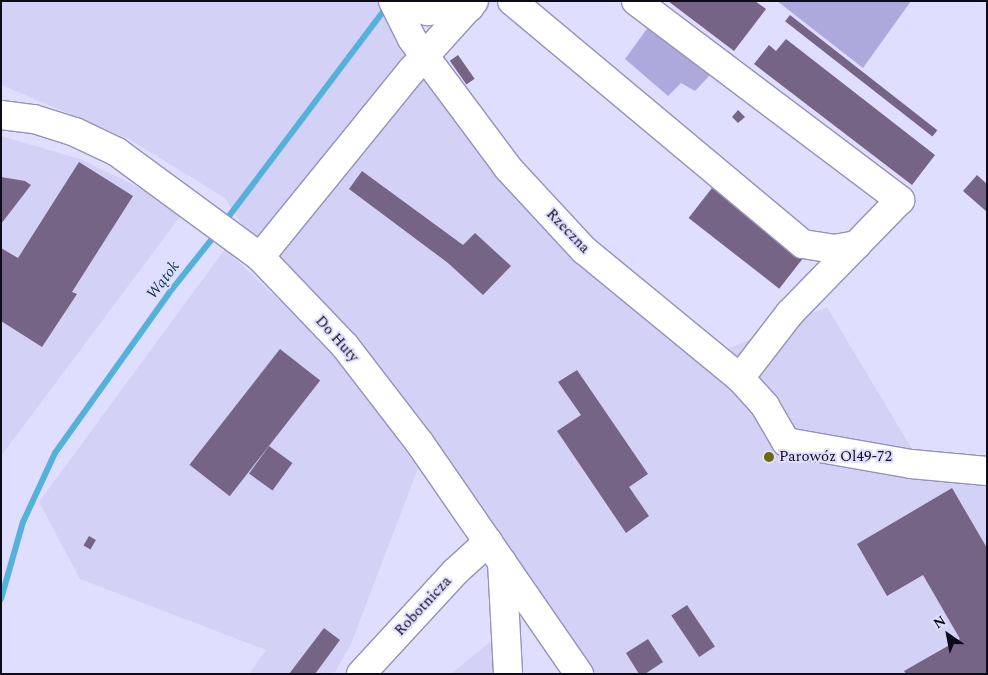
<!DOCTYPE html>
<html>
<head>
<meta charset="utf-8">
<style>
  body { margin:0 }
  #map { position:relative; width:988px; height:675px; overflow:hidden; background:#e0deff; font-family:Spectral,serif }
  div>[style] { position:absolute }
  [style*='--x'] { left:calc(var(--x)*1px); top:calc(var(--y)*1px); width:calc(var(--w)*1px); rotate:calc(var(--a)*1deg) }
  .built>* { inset:0; background:#d4d1f7 }
  .green>* { inset:0; background:#aea9dc }
  .stream>* { height:6px; margin:-3px; padding:0 3px; transform-origin:3px; border-radius:3px; background:#54b1d9 }
  .building>* { inset:0; background:#766486; transform-origin:0 0 }
  .roads { filter:drop-shadow(1px 0 #9592b8) drop-shadow(-1px 0 #9592b8) drop-shadow(0 1px #9592b8) drop-shadow(0 -1px #9592b8) }
  .minor>* { height:28px; margin:-14px; padding:0 14px; transform-origin:14px; border-radius:14px; background:#fff }
  .dots>* { width:14px; height:14px; translate:-50% -50%; box-sizing:border-box; border:2px solid #e0deff; border-radius:50% }
  span { translate:-50% -50%; white-space:nowrap; text-align:center; line-height:1.15; -webkit-text-stroke:4px #e0deff; paint-order:stroke }
  .street-label { font-size:15px; color:#0d0b18 }
  .poi-label { font-size:15px; color:#0d0b18 }
  .left { translate:0 -50%; text-align:left }
  .water-label { font-size:16px; color:#103a4b; font-style:italic }
  .frame { position:absolute; inset:0; border:2px solid #0d0b18; pointer-events:none }
  .north { position:absolute; left:923px; top:610px; width:50px; height:50px; -webkit-text-stroke:4px #e0deff; paint-order:stroke; rotate:327deg; font-size:14px; font-weight:700; line-height:20px; text-align:center; color:#0d0b18 }
  .north::after { content:''; display:block; margin:auto; width:18px; height:22px; background:#0d0b18; clip-path:polygon(50% 0,100% 100%,50% 72%,0 100%) }
</style>
</head>
<body>
<div id="map">
  <div class="built">
    <i style="clip-path:polygon(1px 1px,395px 1px,508px 168px,710px 356px,827px 307px,921px 464px,987px 465px,987px 674px,561px 674px,420px 463px,351px 644px,334px 674px,249px 674px,266px 650px,80px 579px,39px 502px,225px 249px,341px 359px,249px 236px,225px 198px,129px 139px,1px 85px)"></i>
    <i style="clip-path:polygon(1px 136px,80px 159px,185px 210px,1px 456px)"></i>
    <i style="clip-path:polygon(490px 642px,511px 674px,451px 674px)"></i>
  </div>
  <div class="green">
    <i style="clip-path:polygon(777px 1px,911px 1px,863px 68px)"></i>
    <i style="clip-path:polygon(649px 26px,711px 74px,695px 91px,681px 83px,668px 96px,625px 59px)"></i>
  </div>
  <div class="stream">
    <i style="--x:223;--y:224;--w:273;--a:-53"></i>
    <i style="--x:1;--y:599;--w:80;--a:-74.1"></i>
    <i style="--x:23;--y:522;--w:76;--a:-65.1"></i>
    <i style="--x:55;--y:453;--w:196;--a:-54.5"></i>
    <i style="--x:169;--y:293;--w:75;--a:-51.5"></i>
  </div>
  <div class="building">
    <i style="clip-path:polygon(668px 1px,755px 1px,766px 9px,734px 51px)"></i>
    <i style="left:790px;top:15px;width:187px;height:8px;rotate:38deg"></i>
    <i style="clip-path:polygon(786px 39px,935px 155px,912px 185px,754px 64px,769px 45px,776px 51px)"></i>
    <i style="left:458px;top:55px;width:29px;height:10px;rotate:55deg"></i>
    <i style="clip-path:polygon(738px 110px,745px 117px,738px 123px,732px 117px)"></i>
    <i style="clip-path:polygon(79px 162px,133px 196px,72px 292px,77px 294px,42px 347px,1px 321px,1px 248px,18px 258px)"></i>
    <i style="clip-path:polygon(362px 171px,463px 245px,475px 233px,511px 266px,483px 295px,448px 263px,349px 189px)"></i>
    <i style="clip-path:polygon(977px 175px,987px 184px,987px 212px,963px 191px)"></i>
    <i style="clip-path:polygon(1px 177px,25px 181px,31px 185px,1px 224px)"></i>
    <i style="left:712px;top:188px;width:115px;height:38px;rotate:38deg"></i>
    <i style="left:280px;top:349px;width:51px;height:147px;rotate:38deg"></i>
    <i style="clip-path:polygon(577px 370px,648px 474px,629px 487px,649px 516px,626px 533px,557px 431px,581px 415px,558px 382px)"></i>
    <i style="left:269px;top:446px;width:29px;height:34px;rotate:36deg"></i>
    <i style="clip-path:polygon(952px 488px,987px 548px,987px 674px,906px 674px,904px 671px,960px 639px,923px 575px,887px 596px,857px 544px)"></i>
    <i style="left:89px;top:536px;width:8px;height:11px;rotate:30deg"></i>
    <i style="left:687px;top:605px;width:50px;height:19px;rotate:56deg"></i>
    <i style="clip-path:polygon(324px 628px,340px 640px,315px 674px,289px 674px)"></i>
    <i style="clip-path:polygon(648px 639px,663px 662px,645px 674px,639px 674px,626px 653px)"></i>
  </div>
  <div class="roads">
    <div class="minor">
      <i style="--x:393;--y:1;--w:42;--a:63.4"></i>
      <i style="--x:412;--y:39;--w:161;--a:53.3"></i>
      <i style="--x:508;--y:168;--w:112;--a:47.2"></i>
      <i style="--x:584;--y:250;--w:202;--a:39.4"></i>
      <i style="--x:740;--y:378;--w:38;--a:48"></i>
      <i style="--x:765;--y:406;--w:42;--a:59.7"></i>
      <i style="--x:786;--y:442;--w:127;--a:10"></i>
      <i style="--x:911;--y:464;--w:76;--a:5.3"></i>
      <i style="--x:403;--y:1;--w:26;--a:23"></i>
      <i style="--x:427;--y:11;--w:43;--a:-5.3"></i>
      <i style="--x:512;--y:1;--w:379;--a:39.9"></i>
      <i style="--x:803;--y:244;--w:31;--a:9"></i>
      <i style="--x:834;--y:249;--w:23;--a:-10"></i>
      <i style="--x:636;--y:1;--w:331;--a:37"></i>
      <i style="--x:900;--y:200;--w:158;--a:134.2"></i>
      <i style="--x:790;--y:313;--w:82;--a:127.6"></i>
      <i style="--x:1;--y:115;--w:33;--a:7"></i>
      <i style="--x:34;--y:119;--w:43;--a:17.6"></i>
      <i style="--x:75;--y:132;--w:47;--a:25.5"></i>
      <i style="--x:117;--y:152;--w:177;--a:36.3"></i>
      <i style="--x:260;--y:257;--w:123;--a:46.3"></i>
      <i style="--x:345;--y:346;--w:121;--a:52.4"></i>
      <i style="--x:419;--y:442;--w:282;--a:55.4"></i>
      <i style="--x:260;--y:257;--w:242;--a:-50.9"></i>
      <i style="--x:413;--y:69;--w:91;--a:-48.1"></i>
      <i style="--x:502;--y:562;--w:112;--a:86.9"></i>
      <i style="--x:361;--y:674;--w:139;--a:-47.3"></i>
      <i style="--x:455;--y:572;--w:45;--a:-42.3"></i>
    </div>
  </div>
  <div class="dots">
    <i style="left:769px;top:457px;background:#6a6904"></i>
  </div>
  <div class="street-label">
    <span style="left:568px;top:231px;rotate:46deg">Rzeczna</span>
    <span style="left:337px;top:339px;rotate:48deg">Do Huty</span>
    <span style="left:423px;top:606px;rotate:-47deg">Robotnicza</span>
  </div>
  <div class="poi-label">
    <span class="left" style="left:779px;top:457px">Parowóz Ol49-72</span>
  </div>
  <div class="water-label">
    <span style="left:163px;top:280px;rotate:-53deg">Wątok</span>
  </div>
  <div class="frame"></div>
  <div class="north">N</div>
</div>
</body>
</html>
